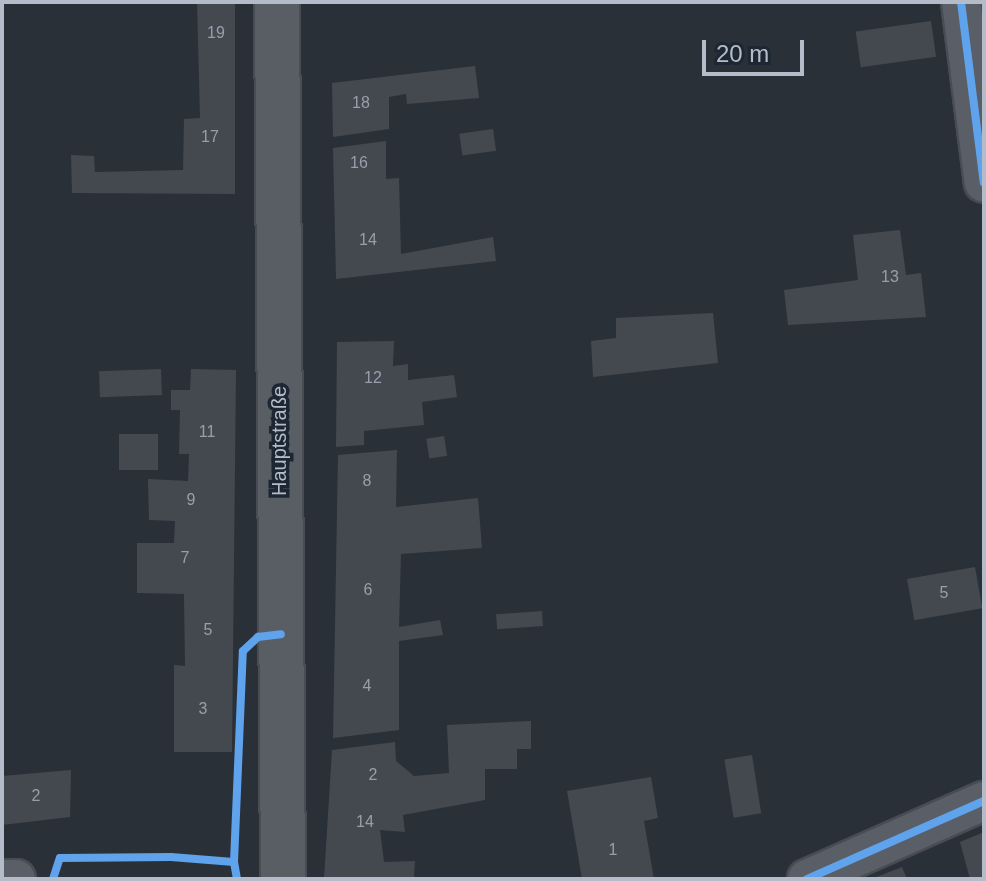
<!DOCTYPE html>
<html>
<head>
<meta charset="utf-8">
<style>
  body { margin:0 }
  #map { position:relative; width:986px; height:881px; overflow:hidden; background:#2a3038; font-family:Helvetica,sans-serif }
  div>[style] { position:absolute }
  [style*='--x'] { left:calc(var(--x)*1px); top:calc(var(--y)*1px); width:calc(var(--w)*1px); rotate:calc(var(--a)*1deg) }
  .building>* { inset:0; background:#444950; transform-origin:0 0 }
  .roads { filter:drop-shadow(2px 0 #484c53) drop-shadow(-2px 0 #484c53) drop-shadow(0 2px #484c53) drop-shadow(0 -2px #484c53) }
  .minor>* { height:38px; margin:-19px; padding:0 19px; transform-origin:19px; border-radius:19px; background:#5a5e66 }
  .secondary>* { height:44px; margin:-22px; padding:0 22px; transform-origin:22px; border-radius:22px; background:#595d64 }
  .cycleway>* { height:8px; margin:-4px; padding:0 4px; transform-origin:4px; border-radius:4px; background:#60a3ed }
  span { translate:-50% -50%; white-space:nowrap; text-align:center; line-height:1.15; -webkit-text-stroke:7px #1d2633; paint-order:stroke }
  .number-label { font-size:16px; color:#989fab }
  .number-label span { -webkit-text-stroke-width:0 }
  .street-label { font-size:20px; color:#b4bcc9 }
  .frame { position:absolute; inset:0; border:4px solid #b4bcc9; pointer-events:none }
  .scale { position:absolute; left:702px; top:40px; width:102px; height:36px; box-sizing:border-box; border:4px solid #b4bcc9; border-top:0; padding-left:10px; font-size:24px; line-height:28px; white-space:nowrap; color:#b4bcc9; -webkit-text-stroke:6px #1d2633; paint-order:stroke }
</style>
</head>
<body>
<div id="map">
  <div class="building">
    <i style="clip-path:polygon(197px 2px,235px 2px,235px 194px,72px 193px,71px 155px,94px 156px,95px 172px,183px 170px,184px 119px,200px 118px)"></i>
    <i style="left:931px;top:21px;width:36px;height:76px;rotate:82deg"></i>
    <i style="clip-path:polygon(475px 66px,479px 98px,407px 104px,406px 94px,389px 97px,389px 129px,333px 137px,332px 83px)"></i>
    <i style="left:493px;top:129px;width:22px;height:34px;rotate:82deg"></i>
    <i style="clip-path:polygon(386px 141px,386px 179px,399px 178px,401px 254px,493px 237px,496px 261px,336px 279px,333px 148px)"></i>
    <i style="clip-path:polygon(900px 230px,906px 275px,921px 273px,926px 317px,788px 325px,784px 290px,858px 280px,853px 235px)"></i>
    <i style="clip-path:polygon(713px 313px,718px 363px,593px 377px,591px 341px,616px 338px,616px 318px)"></i>
    <i style="clip-path:polygon(394px 341px,393px 366px,408px 364px,408px 380px,454px 375px,457px 397px,422px 402px,424px 425px,364px 431px,364px 445px,336px 447px,337px 342px)"></i>
    <i style="left:161px;top:369px;width:26px;height:62px;rotate:88deg"></i>
    <i style="clip-path:polygon(191px 369px,236px 370px,232px 752px,174px 752px,174px 665px,185px 666px,184px 594px,137px 593px,137px 543px,174px 543px,175px 521px,149px 520px,148px 479px,188px 481px,189px 454px,179px 454px,180px 410px,171px 410px,171px 390px,190px 390px)"></i>
    <i style="left:119px;top:434px;width:39px;height:36px"></i>
    <i style="left:444px;top:436px;width:20px;height:18px;rotate:81deg"></i>
    <i style="clip-path:polygon(397px 450px,396px 507px,478px 498px,482px 548px,401px 554px,399px 627px,440px 620px,443px 635px,399px 641px,399px 730px,333px 738px,338px 455px)"></i>
    <i style="left:975px;top:567px;width:42px;height:69px;rotate:80deg"></i>
    <i style="left:542px;top:611px;width:15px;height:46px;rotate:86deg"></i>
    <i style="clip-path:polygon(531px 721px,531px 749px,517px 749px,517px 769px,485px 769px,485px 800px,403px 815px,405px 832px,380px 830px,384px 862px,415px 861px,414px 879px,324px 879px,332px 750px,395px 742px,396px 761px,414px 776px,449px 773px,447px 725px)"></i>
    <i style="left:752px;top:755px;width:59px;height:28px;rotate:81deg"></i>
    <i style="clip-path:polygon(71px 770px,70px 817px,2px 825px,2px 776px)"></i>
    <i style="clip-path:polygon(651px 777px,658px 818px,644px 821px,654px 879px,582px 879px,567px 791px)"></i>
    <i style="clip-path:polygon(984px 832px,984px 879px,970px 879px,960px 842px)"></i>
    <i style="clip-path:polygon(902px 867px,907px 879px,871px 879px)"></i>
  </div>
  <div class="roads">
    <div class="minor">
      <i style="--x:961;--y:2;--w:182;--a:82.8"></i>
      <i style="--x:2;--y:879;--w:14;--a:0"></i>
      <i style="--x:807;--y:879;--w:193;--a:-23.8"></i>
    </div>
    <div class="secondary">
      <i style="--x:277;--y:2;--w:877;--a:89.61"></i>
    </div>
  </div>
  <div class="cycleway">
    <i style="--x:961;--y:2;--w:182;--a:82.8"></i>
    <i style="--x:234;--y:862;--w:211;--a:-87.6"></i>
    <i style="--x:243;--y:651;--w:21;--a:-43"></i>
    <i style="--x:258;--y:637;--w:23;--a:-7"></i>
    <i style="--x:53;--y:879;--w:22;--a:-72"></i>
    <i style="--x:60;--y:858;--w:111;--a:-0.5"></i>
    <i style="--x:171;--y:857;--w:63;--a:4.5"></i>
    <i style="--x:234;--y:862;--w:17;--a:80"></i>
    <i style="--x:807;--y:879;--w:193;--a:-23.8"></i>
  </div>
  <div class="number-label">
    <span style="left:216px;top:33px">19</span>
    <span style="left:361px;top:103px">18</span>
    <span style="left:210px;top:137px">17</span>
    <span style="left:359px;top:163px">16</span>
    <span style="left:368px;top:240px">14</span>
    <span style="left:890px;top:277px">13</span>
    <span style="left:373px;top:378px">12</span>
    <span style="left:207px;top:432px">11</span>
    <span style="left:367px;top:481px">8</span>
    <span style="left:191px;top:500px">9</span>
    <span style="left:185px;top:558px">7</span>
    <span style="left:368px;top:590px">6</span>
    <span style="left:944px;top:593px">5</span>
    <span style="left:208px;top:630px">5</span>
    <span style="left:367px;top:686px">4</span>
    <span style="left:203px;top:709px">3</span>
    <span style="left:373px;top:775px">2</span>
    <span style="left:36px;top:796px">2</span>
    <span style="left:365px;top:822px">14</span>
    <span style="left:613px;top:850px">1</span>
  </div>
  <div class="street-label">
    <span style="left:279px;top:441px;rotate:-90deg">Hauptstraße</span>
  </div>
  <div class="frame"></div>
  <div class="scale">20 m</div>
</div>
</body>
</html>
